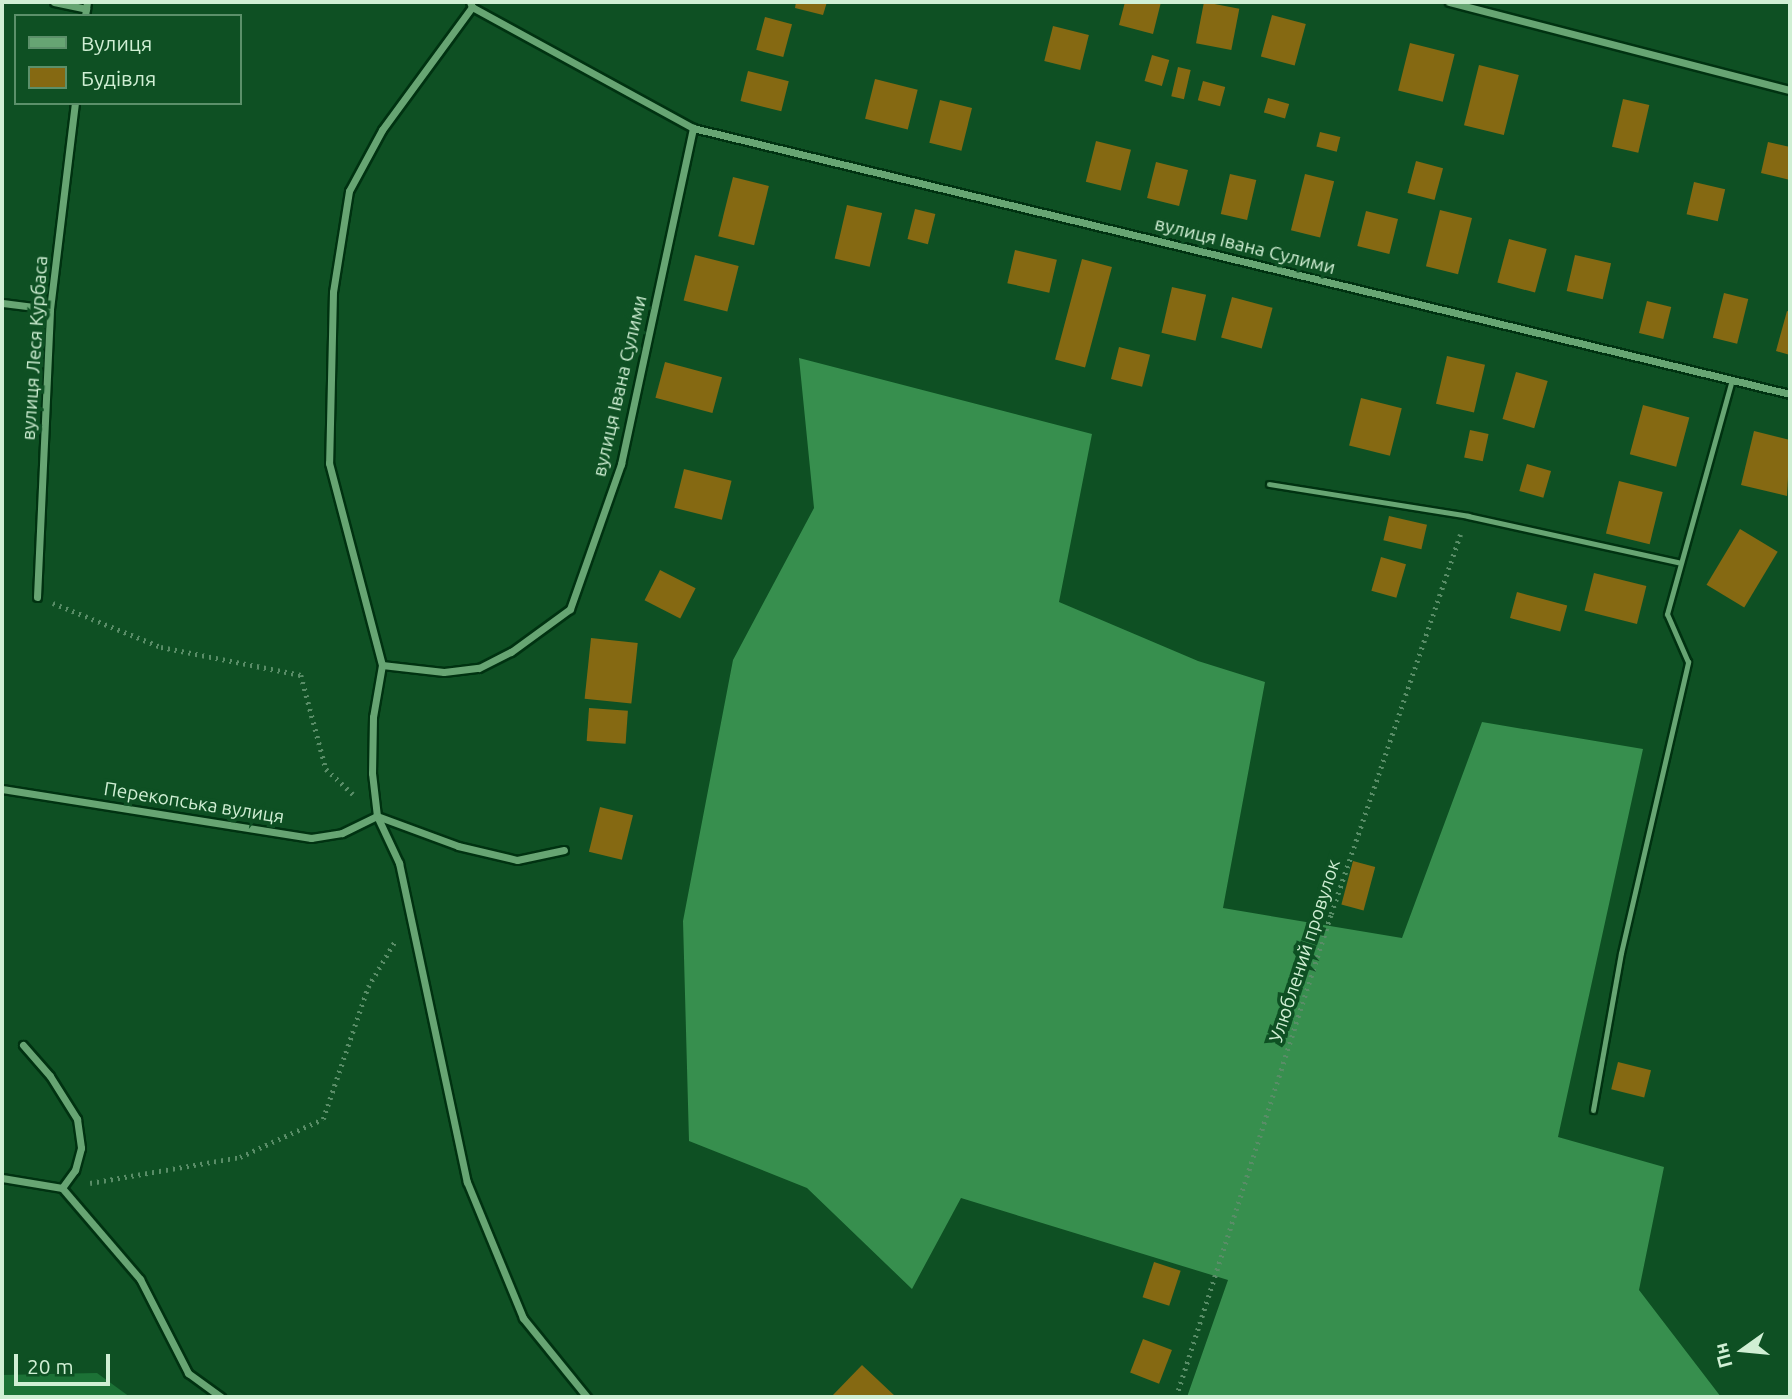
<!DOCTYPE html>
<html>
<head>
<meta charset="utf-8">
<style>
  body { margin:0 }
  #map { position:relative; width:1792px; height:1399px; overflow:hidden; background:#0e5023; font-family:Ubuntu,sans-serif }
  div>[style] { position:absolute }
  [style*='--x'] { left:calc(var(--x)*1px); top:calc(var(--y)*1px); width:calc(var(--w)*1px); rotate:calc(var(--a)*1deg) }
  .green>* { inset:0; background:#1c7236 }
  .forest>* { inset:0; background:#378f4e }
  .building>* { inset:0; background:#856912; transform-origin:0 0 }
  .path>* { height:4.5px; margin-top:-2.25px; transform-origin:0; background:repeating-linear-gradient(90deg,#598d67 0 2px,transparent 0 7px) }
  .roads { filter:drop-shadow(2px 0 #003211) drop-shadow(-2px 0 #003211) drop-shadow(0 2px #003211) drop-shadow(0 -2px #003211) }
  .service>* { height:5px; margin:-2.5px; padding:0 2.5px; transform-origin:2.5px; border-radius:2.5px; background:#67a573 }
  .minor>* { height:7px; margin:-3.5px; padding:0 3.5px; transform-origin:3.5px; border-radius:3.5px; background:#67a573 }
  span { translate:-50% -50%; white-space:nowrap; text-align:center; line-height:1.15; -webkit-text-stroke:7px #0e5023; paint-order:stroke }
  .street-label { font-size:19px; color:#d0efd4 }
  .frame { position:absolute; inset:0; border:4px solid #d0efd4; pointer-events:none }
  .legend { position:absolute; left:14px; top:14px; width:228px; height:91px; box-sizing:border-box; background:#0e5023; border:2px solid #5c906a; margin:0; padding:9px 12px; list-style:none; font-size:21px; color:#d0efd4 }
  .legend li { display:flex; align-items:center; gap:14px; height:35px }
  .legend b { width:35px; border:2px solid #5c906a }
  .north { position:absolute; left:1708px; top:1315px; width:70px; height:70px; -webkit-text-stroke:5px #0e5023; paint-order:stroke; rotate:255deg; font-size:19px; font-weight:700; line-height:28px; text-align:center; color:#d0efd4 }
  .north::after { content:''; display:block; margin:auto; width:24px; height:32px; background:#d0efd4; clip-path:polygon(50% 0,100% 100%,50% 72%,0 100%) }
  .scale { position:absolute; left:14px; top:1354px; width:96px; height:32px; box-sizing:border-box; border:4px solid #d0efd4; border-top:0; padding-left:9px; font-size:21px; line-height:24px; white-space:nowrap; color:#d0efd4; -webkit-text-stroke:5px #0e5023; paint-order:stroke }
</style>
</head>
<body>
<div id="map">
  <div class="green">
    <i style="clip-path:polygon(97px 1373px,130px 1397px,2px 1397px,2px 1375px)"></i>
  </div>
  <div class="forest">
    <i style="clip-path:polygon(799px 358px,1092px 434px,1059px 602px,1198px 661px,1265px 682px,1223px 908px,1402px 938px,1482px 722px,1643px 749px,1558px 1137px,1664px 1167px,1639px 1290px,1721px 1397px,1187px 1397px,1228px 1280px,961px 1198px,912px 1289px,807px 1188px,689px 1141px,683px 921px,733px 660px,814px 508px)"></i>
  </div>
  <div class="building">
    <i style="clip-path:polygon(796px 2px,827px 2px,823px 15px,795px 8px)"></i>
    <i style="clip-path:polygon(1125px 2px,1161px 2px,1153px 34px,1119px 25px)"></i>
    <i style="left:1204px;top:2px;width:36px;height:42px;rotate:11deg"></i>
    <i style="left:1272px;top:15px;width:35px;height:43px;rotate:15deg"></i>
    <i style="left:765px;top:17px;width:28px;height:34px;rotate:15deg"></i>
    <i style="left:1053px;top:26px;width:37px;height:36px;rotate:14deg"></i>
    <i style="left:1410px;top:43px;width:46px;height:49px;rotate:14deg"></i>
    <i style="left:1152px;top:55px;width:18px;height:27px;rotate:16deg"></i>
    <i style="left:1479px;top:65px;width:41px;height:62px;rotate:14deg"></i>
    <i style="left:1178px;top:67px;width:13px;height:30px;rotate:13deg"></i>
    <i style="left:748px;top:71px;width:42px;height:31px;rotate:14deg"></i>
    <i style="left:875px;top:79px;width:44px;height:41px;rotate:14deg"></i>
    <i style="left:1203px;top:81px;width:23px;height:20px;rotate:15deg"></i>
    <i style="left:1268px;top:98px;width:22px;height:15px;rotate:16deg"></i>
    <i style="left:1623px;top:99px;width:27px;height:49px;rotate:13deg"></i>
    <i style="left:940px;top:100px;width:33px;height:44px;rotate:14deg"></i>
    <i style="left:1320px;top:132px;width:21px;height:15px;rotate:14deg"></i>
    <i style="left:1096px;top:141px;width:36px;height:42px;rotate:14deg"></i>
    <i style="clip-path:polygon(1768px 142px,1790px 147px,1790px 180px,1761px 173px)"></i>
    <i style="left:1416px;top:161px;width:28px;height:33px;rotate:15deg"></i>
    <i style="left:1156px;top:162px;width:33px;height:37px;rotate:14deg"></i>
    <i style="left:1230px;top:174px;width:27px;height:41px;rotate:13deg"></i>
    <i style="left:1305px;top:174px;width:30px;height:58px;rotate:14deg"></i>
    <i style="left:733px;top:177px;width:37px;height:61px;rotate:14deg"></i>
    <i style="left:1694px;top:182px;width:32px;height:33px;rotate:13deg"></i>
    <i style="left:847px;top:205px;width:36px;height:55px;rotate:13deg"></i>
    <i style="left:915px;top:209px;width:21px;height:31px;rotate:14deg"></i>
    <i style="left:1440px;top:210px;width:33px;height:58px;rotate:14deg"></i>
    <i style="left:1366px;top:211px;width:33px;height:36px;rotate:14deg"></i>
    <i style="left:1509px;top:239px;width:39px;height:45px;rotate:15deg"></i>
    <i style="left:1015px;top:250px;width:43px;height:34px;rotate:13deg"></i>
    <i style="left:695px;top:255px;width:45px;height:47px;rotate:14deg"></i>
    <i style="left:1575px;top:255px;width:37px;height:37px;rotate:13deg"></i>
    <i style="left:1082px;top:259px;width:31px;height:104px;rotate:15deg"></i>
    <i style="left:1172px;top:287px;width:35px;height:47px;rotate:13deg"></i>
    <i style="left:1724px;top:293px;width:25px;height:46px;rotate:14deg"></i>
    <i style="left:1232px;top:297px;width:42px;height:42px;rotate:15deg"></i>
    <i style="left:1647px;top:301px;width:25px;height:33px;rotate:14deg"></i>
    <i style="clip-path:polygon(1787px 311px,1790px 312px,1790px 355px,1776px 351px)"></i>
    <i style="left:1119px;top:347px;width:32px;height:33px;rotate:14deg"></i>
    <i style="left:1447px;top:356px;width:39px;height:49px;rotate:13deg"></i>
    <i style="left:665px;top:362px;width:59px;height:37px;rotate:15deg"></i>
    <i style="left:1516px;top:372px;width:33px;height:49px;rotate:16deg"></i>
    <i style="left:1361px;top:398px;width:42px;height:49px;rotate:14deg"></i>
    <i style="left:1643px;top:405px;width:48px;height:51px;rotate:15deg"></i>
    <i style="left:1470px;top:430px;width:19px;height:28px;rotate:12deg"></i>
    <i style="clip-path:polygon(1754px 431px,1790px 440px,1787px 496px,1741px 485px)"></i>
    <i style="left:1527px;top:464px;width:25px;height:28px;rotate:16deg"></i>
    <i style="left:684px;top:469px;width:49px;height:40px;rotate:14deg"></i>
    <i style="left:1619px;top:481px;width:45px;height:54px;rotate:14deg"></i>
    <i style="left:1389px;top:516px;width:39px;height:25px;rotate:13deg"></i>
    <i style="left:1740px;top:529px;width:44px;height:65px;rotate:31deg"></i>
    <i style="left:1381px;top:557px;width:26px;height:35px;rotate:16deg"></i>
    <i style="left:660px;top:570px;width:40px;height:34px;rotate:27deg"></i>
    <i style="left:1594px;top:573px;width:54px;height:39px;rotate:14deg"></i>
    <i style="left:1517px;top:592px;width:52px;height:27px;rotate:15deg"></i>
    <i style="left:591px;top:638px;width:47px;height:61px;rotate:6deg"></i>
    <i style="left:589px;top:708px;width:39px;height:33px;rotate:4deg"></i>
    <i style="left:600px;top:807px;width:34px;height:46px;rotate:14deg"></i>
    <i style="left:1353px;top:861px;width:23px;height:45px;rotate:15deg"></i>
    <i style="left:1618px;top:1062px;width:34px;height:28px;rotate:14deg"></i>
    <i style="left:1154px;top:1262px;width:28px;height:37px;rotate:18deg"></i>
    <i style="left:1143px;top:1339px;width:31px;height:36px;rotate:21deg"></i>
    <i style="clip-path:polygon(862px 1365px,896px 1397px,831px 1397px)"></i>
  </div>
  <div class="path">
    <i style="--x:53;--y:603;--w:117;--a:22.2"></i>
    <i style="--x:161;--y:647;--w:143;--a:11.3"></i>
    <i style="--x:301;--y:675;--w:97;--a:75.1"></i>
    <i style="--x:326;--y:769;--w:37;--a:43"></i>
    <i style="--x:90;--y:1183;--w:152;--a:-9.8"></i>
    <i style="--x:240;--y:1157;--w:91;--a:-24.6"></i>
    <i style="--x:323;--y:1119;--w:139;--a:-71.2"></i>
    <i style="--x:368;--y:987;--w:53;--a:-59.6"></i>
    <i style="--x:1176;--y:1397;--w:507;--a:-72.21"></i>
    <i style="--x:1331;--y:914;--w:401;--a:-71.2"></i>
  </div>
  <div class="roads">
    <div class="service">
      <i style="--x:1269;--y:484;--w:202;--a:9.1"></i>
      <i style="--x:1468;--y:516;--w:215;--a:12.4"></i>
      <i style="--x:1593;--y:1110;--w:159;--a:-79.9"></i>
      <i style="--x:1621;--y:953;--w:299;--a:-77"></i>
      <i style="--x:1688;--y:662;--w:52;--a:-113.6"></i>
      <i style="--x:1667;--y:614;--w:243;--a:-74.5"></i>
    </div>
    <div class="minor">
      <i style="--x:54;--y:2;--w:33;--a:12"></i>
      <i style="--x:470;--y:2;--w:5;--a:68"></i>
      <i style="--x:472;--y:7;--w:252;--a:28.7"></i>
      <i style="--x:693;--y:128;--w:1129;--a:13.63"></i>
      <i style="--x:1449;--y:2;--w:352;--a:14.5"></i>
      <i style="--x:472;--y:7;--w:152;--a:126.2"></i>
      <i style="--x:382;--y:130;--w:69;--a:118.4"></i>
      <i style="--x:349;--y:191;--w:102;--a:99"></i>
      <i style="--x:333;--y:292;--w:171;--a:91.3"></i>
      <i style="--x:329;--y:463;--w:209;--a:75.3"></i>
      <i style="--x:382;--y:665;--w:53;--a:99.8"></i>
      <i style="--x:373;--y:717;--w:56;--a:91"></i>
      <i style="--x:372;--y:773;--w:43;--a:83.4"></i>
      <i style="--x:377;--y:816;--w:52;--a:64.9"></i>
      <i style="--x:399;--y:863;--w:326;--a:78"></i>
      <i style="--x:467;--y:1182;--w:147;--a:67.6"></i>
      <i style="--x:523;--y:1318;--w:102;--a:51"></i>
      <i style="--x:85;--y:16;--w:14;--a:-82"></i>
      <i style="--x:2;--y:303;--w:48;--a:7.1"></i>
      <i style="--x:37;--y:597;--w:288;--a:-87.4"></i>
      <i style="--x:50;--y:309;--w:208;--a:-83.1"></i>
      <i style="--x:382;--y:665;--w:62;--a:6.4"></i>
      <i style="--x:444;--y:672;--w:35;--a:-7"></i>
      <i style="--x:479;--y:668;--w:36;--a:-27"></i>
      <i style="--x:511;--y:652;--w:73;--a:-36.1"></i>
      <i style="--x:570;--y:609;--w:154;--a:-70.6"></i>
      <i style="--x:621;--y:464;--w:344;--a:-77.9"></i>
      <i style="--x:2;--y:789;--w:313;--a:9"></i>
      <i style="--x:311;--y:838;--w:31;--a:-9"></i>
      <i style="--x:342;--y:833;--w:39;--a:-26"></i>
      <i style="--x:377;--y:816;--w:86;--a:20.3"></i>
      <i style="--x:458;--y:846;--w:61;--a:13.3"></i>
      <i style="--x:517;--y:860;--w:48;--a:-12"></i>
      <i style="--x:23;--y:1045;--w:41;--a:48.9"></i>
      <i style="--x:50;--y:1076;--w:51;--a:57.9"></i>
      <i style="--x:77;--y:1119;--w:29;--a:82"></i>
      <i style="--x:81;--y:1148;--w:23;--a:105"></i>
      <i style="--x:75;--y:1170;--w:22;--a:126"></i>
      <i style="--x:2;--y:1178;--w:61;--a:9.5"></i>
      <i style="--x:62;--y:1188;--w:120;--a:49.4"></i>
      <i style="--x:140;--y:1279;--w:106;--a:62.9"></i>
      <i style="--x:188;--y:1373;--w:41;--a:36"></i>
    </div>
  </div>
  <div class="street-label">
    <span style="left:1245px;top:246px;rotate:14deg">вулиця Івана Сулими</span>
    <span style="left:35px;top:348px;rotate:-86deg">вулиця Леся Курбаса</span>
    <span style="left:620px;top:386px;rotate:-77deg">вулиця Івана Сулими</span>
    <span style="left:194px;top:803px;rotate:9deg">Перекопська вулиця</span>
    <span style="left:1305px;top:951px;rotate:-72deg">Улюблений провулок</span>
  </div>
  <div class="frame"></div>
  <ul class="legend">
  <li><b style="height:9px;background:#67a573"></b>Вулиця</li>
  <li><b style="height:19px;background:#856912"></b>Будівля</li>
  </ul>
  <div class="north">Пн</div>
  <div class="scale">20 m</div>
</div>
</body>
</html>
